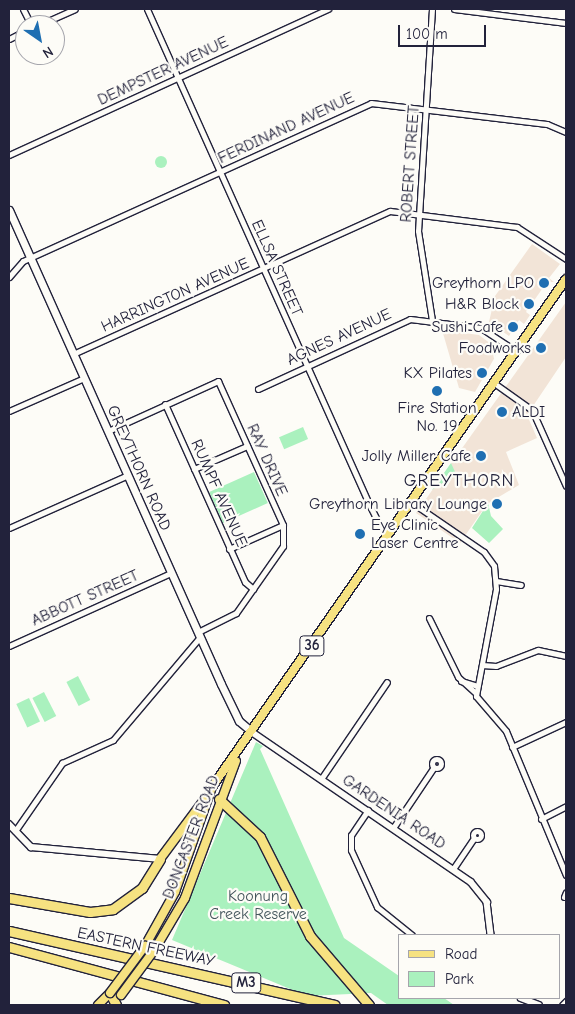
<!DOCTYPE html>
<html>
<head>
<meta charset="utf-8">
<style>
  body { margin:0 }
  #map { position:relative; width:575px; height:1014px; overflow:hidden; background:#fdfcf7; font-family:"Comic Neue",sans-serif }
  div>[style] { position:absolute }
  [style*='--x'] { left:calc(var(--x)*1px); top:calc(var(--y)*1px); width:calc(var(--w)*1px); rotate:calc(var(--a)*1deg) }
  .built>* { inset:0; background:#f2e4d7 }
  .green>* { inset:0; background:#aaf1be; transform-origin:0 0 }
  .round { border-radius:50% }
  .roads { filter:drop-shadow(1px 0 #22223b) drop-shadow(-1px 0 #22223b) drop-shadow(0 1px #22223b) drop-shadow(0 -1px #22223b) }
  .minor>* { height:5px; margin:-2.5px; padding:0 2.5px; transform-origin:2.5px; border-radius:2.5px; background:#fdfcf7 }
  .minor>.ring { margin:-2.5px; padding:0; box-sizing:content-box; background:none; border:5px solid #fdfcf7; border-radius:50% }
  .tertiary>* { height:5.5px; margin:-2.75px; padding:0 2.75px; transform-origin:2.75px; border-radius:2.75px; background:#fdfcf7 }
  .secondary>* { height:7px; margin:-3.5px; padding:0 3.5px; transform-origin:3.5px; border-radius:3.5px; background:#fdfcf7 }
  .primary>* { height:8px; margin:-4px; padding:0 4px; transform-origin:4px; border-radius:4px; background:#f6e281 }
  .motorway>* { height:9px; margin:-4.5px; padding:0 4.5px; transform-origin:4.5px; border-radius:4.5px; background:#f6e281 }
  .bridges { filter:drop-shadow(1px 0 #22223b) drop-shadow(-1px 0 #22223b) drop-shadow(0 1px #22223b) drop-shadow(0 -1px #22223b) }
  .primary-bridge>* { height:8px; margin:-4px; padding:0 4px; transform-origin:4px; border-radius:4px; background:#f6e281 }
  .dots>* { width:14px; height:14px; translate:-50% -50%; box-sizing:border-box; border:2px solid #fdfcf7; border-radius:50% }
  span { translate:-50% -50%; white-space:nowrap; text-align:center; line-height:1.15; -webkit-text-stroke:4.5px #fdfcf7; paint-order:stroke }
  .shield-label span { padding:1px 4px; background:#fdfcf7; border:1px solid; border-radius:4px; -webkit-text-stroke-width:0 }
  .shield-label { font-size:15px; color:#22223b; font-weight:700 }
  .street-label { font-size:16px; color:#22223b }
  .poi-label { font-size:16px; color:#22223b }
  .right { translate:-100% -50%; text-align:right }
  .left { translate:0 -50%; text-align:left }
  .park-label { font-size:16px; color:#44565c }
  .neighbourhood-label { font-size:18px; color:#22223b; letter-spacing:1px }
  .frame { position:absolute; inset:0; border:10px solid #22223b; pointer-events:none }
  .legend { position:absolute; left:398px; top:934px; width:162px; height:65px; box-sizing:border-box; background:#fdfcf7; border:1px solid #a5a5ac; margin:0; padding:6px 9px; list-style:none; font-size:15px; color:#22223b }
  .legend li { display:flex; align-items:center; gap:10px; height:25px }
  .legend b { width:25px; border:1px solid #a5a5ac }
  .north { position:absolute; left:15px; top:15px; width:50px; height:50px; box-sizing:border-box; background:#fdfcf7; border:1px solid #a5a5ac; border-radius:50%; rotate:147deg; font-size:14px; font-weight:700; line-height:20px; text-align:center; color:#22223b }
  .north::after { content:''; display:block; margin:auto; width:18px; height:22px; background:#1f6fb2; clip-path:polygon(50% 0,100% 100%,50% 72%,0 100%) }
  .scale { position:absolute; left:398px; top:25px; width:88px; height:22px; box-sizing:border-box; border:2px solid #22223b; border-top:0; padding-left:6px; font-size:15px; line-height:18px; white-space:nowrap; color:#22223b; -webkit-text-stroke:4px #fdfcf7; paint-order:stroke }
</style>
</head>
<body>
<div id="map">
  <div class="built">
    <i style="clip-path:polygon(532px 244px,560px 264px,549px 278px,554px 282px,547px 282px,526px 312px,530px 315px,524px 324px,519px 320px,509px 336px,489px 322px,495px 296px)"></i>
    <i style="clip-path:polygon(566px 302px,566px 357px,527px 415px,537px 438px,506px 452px,519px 485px,487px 504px,460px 543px,416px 513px)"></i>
    <i style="clip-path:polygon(442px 330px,479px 335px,499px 350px,475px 392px,459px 388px)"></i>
  </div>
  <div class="green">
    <i class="round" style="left:155px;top:156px;width:12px;height:12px"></i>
    <i style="left:303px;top:427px;width:13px;height:26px;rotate:67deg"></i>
    <i style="clip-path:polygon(451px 463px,456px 474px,432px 490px)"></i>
    <i style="left:254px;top:472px;width:34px;height:49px;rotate:66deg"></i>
    <i style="clip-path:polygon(488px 503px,491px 516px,503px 529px,489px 543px,472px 528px)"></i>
    <i style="left:78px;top:676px;width:27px;height:13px;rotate:63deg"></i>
    <i style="left:44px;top:692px;width:27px;height:13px;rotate:63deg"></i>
    <i style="left:29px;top:698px;width:26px;height:14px;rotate:65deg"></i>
    <i style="clip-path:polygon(256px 742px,263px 746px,260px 749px,344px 938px,399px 976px,399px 998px,444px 998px,454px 1005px,388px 1005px,371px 993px,307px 996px,172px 940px)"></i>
  </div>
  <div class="roads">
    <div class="minor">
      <i style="--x:23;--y:9;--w:18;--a:63"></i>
      <i style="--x:147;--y:9;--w:543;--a:65.84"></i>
      <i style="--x:369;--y:504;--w:25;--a:63"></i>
      <i style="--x:380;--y:526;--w:12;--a:42"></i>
      <i style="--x:432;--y:9;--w:222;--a:93.6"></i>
      <i style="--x:418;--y:231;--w:90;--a:81.1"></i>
      <i style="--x:454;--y:9;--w:113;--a:7.1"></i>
      <i style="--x:39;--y:25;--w:39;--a:-24"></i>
      <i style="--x:9;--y:39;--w:18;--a:-27"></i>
      <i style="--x:9;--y:155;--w:351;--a:-24.6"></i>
      <i style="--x:9;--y:277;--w:21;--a:-49"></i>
      <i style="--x:23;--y:261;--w:382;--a:-24.4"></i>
      <i style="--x:371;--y:103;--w:177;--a:6.8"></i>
      <i style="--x:547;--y:124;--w:21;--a:23"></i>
      <i style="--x:73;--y:354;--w:348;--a:-24.3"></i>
      <i style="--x:390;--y:211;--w:128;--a:7.2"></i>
      <i style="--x:517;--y:227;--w:59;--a:33.1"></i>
      <i style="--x:494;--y:383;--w:47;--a:35.4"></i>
      <i style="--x:532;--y:410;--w:83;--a:65.9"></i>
      <i style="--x:258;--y:389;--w:167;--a:-24.7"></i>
      <i style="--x:410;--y:319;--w:72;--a:7.2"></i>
      <i style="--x:481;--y:328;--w:42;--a:33.3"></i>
      <i style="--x:165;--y:404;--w:195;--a:65.8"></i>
      <i style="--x:245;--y:582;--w:11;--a:41"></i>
      <i style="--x:9;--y:411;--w:82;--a:-23.7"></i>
      <i style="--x:108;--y:431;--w:121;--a:-24.4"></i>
      <i style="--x:218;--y:381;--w:158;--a:65.7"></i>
      <i style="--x:283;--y:525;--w:21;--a:90"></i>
      <i style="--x:283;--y:546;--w:82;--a:125"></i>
      <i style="--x:236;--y:613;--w:42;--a:153.4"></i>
      <i style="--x:194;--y:469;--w:58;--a:-23.5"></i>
      <i style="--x:411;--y:502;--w:88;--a:34.4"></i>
      <i style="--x:484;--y:552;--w:17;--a:54"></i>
      <i style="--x:494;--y:566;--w:23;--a:85"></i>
      <i style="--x:496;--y:589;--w:109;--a:100.6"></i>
      <i style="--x:476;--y:696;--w:46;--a:49.4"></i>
      <i style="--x:506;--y:731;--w:156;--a:67.4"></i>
      <i style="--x:9;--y:528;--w:130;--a:-24"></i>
      <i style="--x:229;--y:549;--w:59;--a:-24"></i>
      <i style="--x:496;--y:581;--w:25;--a:9"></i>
      <i style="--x:429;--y:618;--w:66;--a:63.8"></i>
      <i style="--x:458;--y:677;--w:24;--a:42"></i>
      <i style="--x:9;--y:646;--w:178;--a:-24.3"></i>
      <i style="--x:482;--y:665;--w:14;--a:4"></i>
      <i style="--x:496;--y:666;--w:45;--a:-20.9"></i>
      <i style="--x:538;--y:650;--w:29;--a:12"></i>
      <i style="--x:461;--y:681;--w:17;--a:17"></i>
      <i style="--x:512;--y:747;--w:60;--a:-24.8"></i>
      <i class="ring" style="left:432.5px;top:759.5px;width:4px;height:4px"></i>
      <i style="--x:321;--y:779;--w:117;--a:-55.8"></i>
      <i style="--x:368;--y:810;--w:30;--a:124"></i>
      <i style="--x:351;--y:835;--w:15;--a:90"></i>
      <i style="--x:351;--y:850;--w:63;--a:65.5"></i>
      <i style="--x:377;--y:907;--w:45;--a:38.7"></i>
      <i style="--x:541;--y:819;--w:28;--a:-27"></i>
      <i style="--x:393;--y:828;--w:73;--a:-56.1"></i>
      <i style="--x:15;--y:831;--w:83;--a:-55.3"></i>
      <i style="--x:62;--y:763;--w:56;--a:-24.3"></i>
      <i style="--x:113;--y:740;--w:135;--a:-49.8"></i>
      <i class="ring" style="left:473px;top:831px;width:3px;height:3px"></i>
      <i style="--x:453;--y:869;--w:37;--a:-56"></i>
      <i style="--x:564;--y:897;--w:5;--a:-68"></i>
      <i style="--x:562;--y:1005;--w:6;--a:-45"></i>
    </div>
    <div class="tertiary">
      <i style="--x:252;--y:732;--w:265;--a:34.4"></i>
      <i style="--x:471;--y:882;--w:26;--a:51"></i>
      <i style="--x:487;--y:902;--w:33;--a:83"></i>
      <i style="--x:9;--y:824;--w:32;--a:46"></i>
      <i style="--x:31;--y:847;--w:130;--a:5.3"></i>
      <i style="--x:521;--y:998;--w:19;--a:21"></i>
    </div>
    <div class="secondary">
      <i style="--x:9;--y:210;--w:519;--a:65.9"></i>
      <i style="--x:221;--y:684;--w:41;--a:64.1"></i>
      <i style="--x:239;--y:721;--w:17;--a:40"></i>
    </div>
    <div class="primary">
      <i style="--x:160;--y:859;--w:74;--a:-53.3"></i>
      <i style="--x:145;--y:946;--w:62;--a:-60.9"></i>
      <i style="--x:175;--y:892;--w:111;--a:-70.6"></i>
      <i style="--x:212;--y:787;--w:619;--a:-55.13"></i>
      <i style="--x:155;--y:949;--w:59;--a:-59.5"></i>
      <i style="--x:185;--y:898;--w:146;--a:-69.6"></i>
      <i style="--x:98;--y:1005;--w:17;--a:-45"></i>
    </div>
    <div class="motorway">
      <i style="--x:219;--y:799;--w:56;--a:42.8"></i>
      <i style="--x:260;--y:837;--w:111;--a:63.2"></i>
      <i style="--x:310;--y:936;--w:91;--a:49.5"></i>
      <i style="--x:9;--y:898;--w:82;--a:9.8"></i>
      <i style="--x:90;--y:912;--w:23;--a:-7"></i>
      <i style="--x:113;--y:909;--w:36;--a:-36"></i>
      <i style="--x:142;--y:888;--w:34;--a:-58"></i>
      <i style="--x:9;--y:931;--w:334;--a:12.8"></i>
      <i style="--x:9;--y:947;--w:223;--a:15.1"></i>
      <i style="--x:110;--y:993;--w:13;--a:63"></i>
    </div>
  </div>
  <div class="bridges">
    <div class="primary-bridge">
      <i style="--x:110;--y:993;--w:59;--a:-53.3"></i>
      <i style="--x:121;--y:995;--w:57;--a:-53.5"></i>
    </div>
  </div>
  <div class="dots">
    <i style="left:544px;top:283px;background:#1f6fb2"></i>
    <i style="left:529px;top:304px;background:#1f6fb2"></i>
    <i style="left:513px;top:327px;background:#1f6fb2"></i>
    <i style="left:541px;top:348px;background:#1f6fb2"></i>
    <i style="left:482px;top:373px;background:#1f6fb2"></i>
    <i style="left:437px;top:391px;background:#1f6fb2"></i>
    <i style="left:502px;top:412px;background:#1f6fb2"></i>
    <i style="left:481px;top:456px;background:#1f6fb2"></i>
    <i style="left:497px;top:504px;background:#1f6fb2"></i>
    <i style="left:360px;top:534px;background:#1f6fb2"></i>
  </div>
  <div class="shield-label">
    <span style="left:312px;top:646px">36</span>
    <span style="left:246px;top:983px">M3</span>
  </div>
  <div class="street-label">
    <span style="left:163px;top:71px;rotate:-25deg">DEMPSTER AVENUE</span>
    <span style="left:286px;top:128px;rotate:-25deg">FERDINAND AVENUE</span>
    <span style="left:410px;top:164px;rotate:-86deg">ROBERT STREET</span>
    <span style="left:277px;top:268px;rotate:66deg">ELLSA STREET</span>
    <span style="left:175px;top:295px;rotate:-24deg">HARRINGTON AVENUE</span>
    <span style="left:339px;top:337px;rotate:-25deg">AGNES AVENUE</span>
    <span style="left:267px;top:460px;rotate:66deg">RAY DRIVE</span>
    <span style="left:139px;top:468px;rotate:66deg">GREYTHORN ROAD</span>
    <span style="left:219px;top:493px;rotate:66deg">RUMPF AVENUE</span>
    <span style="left:85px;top:598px;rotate:-24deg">ABBOTT STREET</span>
    <span style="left:394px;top:812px;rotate:34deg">GARDENIA ROAD</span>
    <span style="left:191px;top:837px;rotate:-69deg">DONCASTER ROAD</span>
    <span style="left:146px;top:947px;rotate:12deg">EASTERN FREEWAY</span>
  </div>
  <div class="poi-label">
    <span class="right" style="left:534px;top:283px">Greythorn LPO</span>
    <span class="right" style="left:519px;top:304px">H&amp;R Block</span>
    <span class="right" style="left:503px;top:327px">Sushi Cafe</span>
    <span class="right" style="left:531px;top:348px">Foodworks</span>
    <span class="right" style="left:472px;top:373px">KX Pilates</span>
    <span style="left:437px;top:417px">Fire Station<br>No. 19</span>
    <span class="left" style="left:512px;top:412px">ALDI</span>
    <span class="right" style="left:471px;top:456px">Jolly Miller Cafe</span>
    <span class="right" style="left:487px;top:504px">Greythorn Library Lounge</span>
    <span class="left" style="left:371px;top:534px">Eye Clinic<br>Laser Centre</span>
  </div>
  <div class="park-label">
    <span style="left:258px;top:905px">Koonung<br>Creek Reserve</span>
  </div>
  <div class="neighbourhood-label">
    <span style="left:459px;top:481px">GREYTHORN</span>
  </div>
  <div class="frame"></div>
  <ul class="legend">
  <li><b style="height:6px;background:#f6e281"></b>Road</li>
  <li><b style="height:14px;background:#aaf1be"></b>Park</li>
  </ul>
  <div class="north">N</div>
  <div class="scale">100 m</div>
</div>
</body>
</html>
